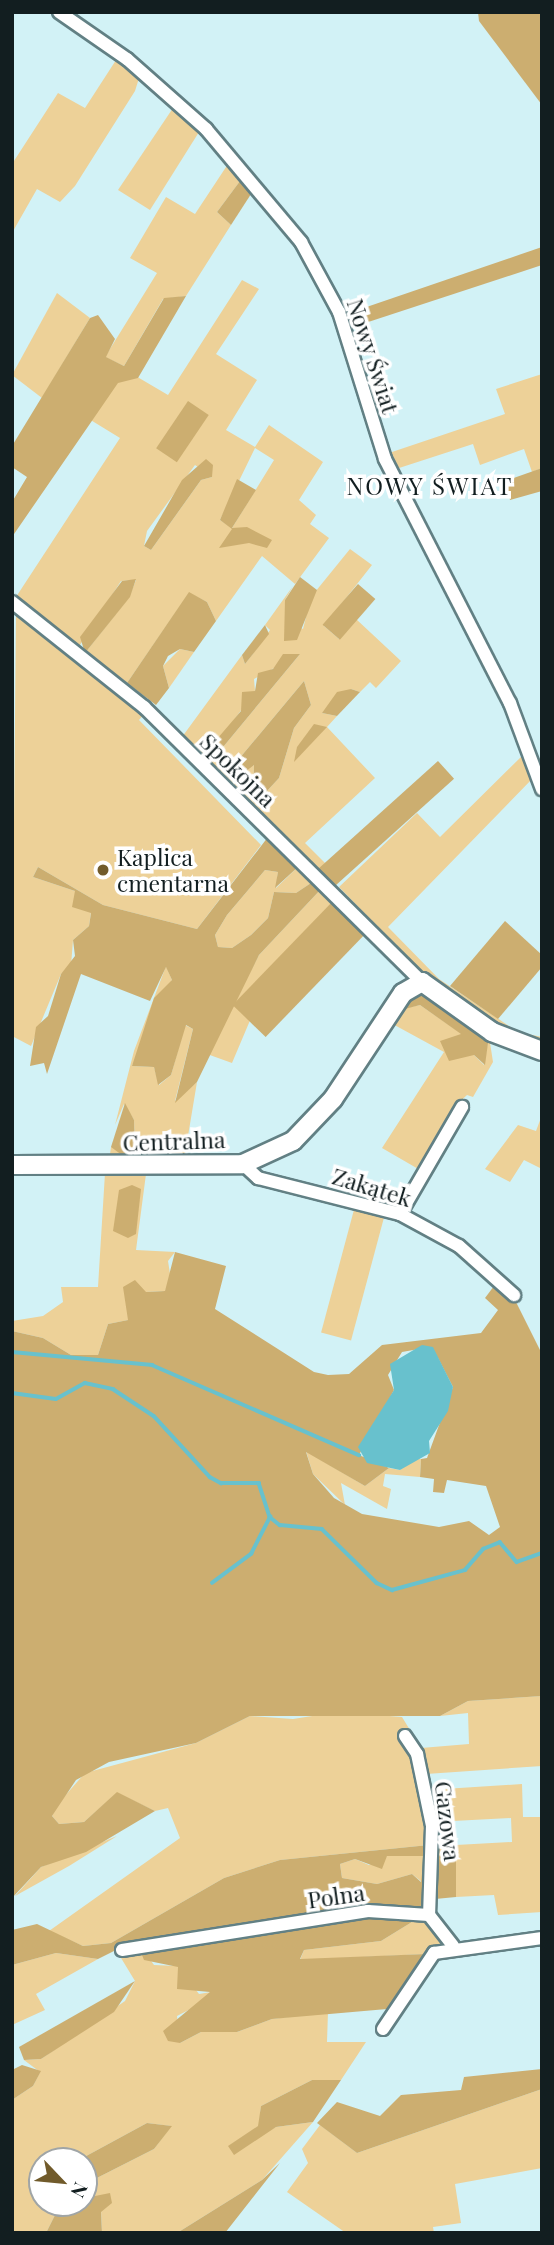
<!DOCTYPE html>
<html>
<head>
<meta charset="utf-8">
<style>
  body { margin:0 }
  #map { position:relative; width:554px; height:2245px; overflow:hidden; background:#d2f2f6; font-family:"Playfair Display",serif }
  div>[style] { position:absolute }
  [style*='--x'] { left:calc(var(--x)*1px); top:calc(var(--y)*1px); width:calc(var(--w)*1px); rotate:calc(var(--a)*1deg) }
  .green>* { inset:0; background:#edd198; transform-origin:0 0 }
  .forest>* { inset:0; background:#ccae70; transform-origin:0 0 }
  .water>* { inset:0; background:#68c1cd }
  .stream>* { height:3.5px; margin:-1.75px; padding:0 1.75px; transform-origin:1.75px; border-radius:1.75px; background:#68c1cd }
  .roads { filter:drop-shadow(2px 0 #628084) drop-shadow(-2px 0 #628084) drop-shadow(0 2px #628084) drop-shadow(0 -2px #628084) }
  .street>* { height:12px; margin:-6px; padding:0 6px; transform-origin:6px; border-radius:6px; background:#fff }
  .secondary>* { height:18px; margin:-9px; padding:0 9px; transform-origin:9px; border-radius:9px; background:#fff }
  .dots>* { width:19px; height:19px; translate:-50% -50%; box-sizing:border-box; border:4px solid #fff; border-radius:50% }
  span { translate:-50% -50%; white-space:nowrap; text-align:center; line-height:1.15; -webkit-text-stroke:7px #fff; paint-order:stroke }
  .street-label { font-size:23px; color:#121e20 }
  .poi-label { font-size:23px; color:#121e20 }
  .left { translate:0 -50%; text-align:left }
  .neighbourhood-label { font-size:24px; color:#121e20; letter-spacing:2px }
  .frame { position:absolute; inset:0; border:14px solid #121e20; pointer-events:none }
  .north { position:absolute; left:28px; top:2147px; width:70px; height:70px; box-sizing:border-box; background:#fff; border:2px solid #a0a5a6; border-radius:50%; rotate:116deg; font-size:19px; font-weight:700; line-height:28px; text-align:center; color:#121e20 }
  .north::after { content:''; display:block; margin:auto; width:24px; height:32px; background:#715b2b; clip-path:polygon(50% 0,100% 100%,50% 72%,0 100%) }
</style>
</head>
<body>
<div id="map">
  <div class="green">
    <i style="clip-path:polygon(118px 57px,140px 75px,135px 91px,75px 186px,60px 202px,37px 189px,12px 233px,12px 164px,58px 93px,85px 108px)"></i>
    <i style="clip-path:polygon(175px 105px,199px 132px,150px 210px,118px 190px)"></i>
    <i style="clip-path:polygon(230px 161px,243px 177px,217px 212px,231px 225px,186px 296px,163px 299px,124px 366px,105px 357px,157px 273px,130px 258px,166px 197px,195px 214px)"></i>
    <i style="clip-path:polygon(evenodd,242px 280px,259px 289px,216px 354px,257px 380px,226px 430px,255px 447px,269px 425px,323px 462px,299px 500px,316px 515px,310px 524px,329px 538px,295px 584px,262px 556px,216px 621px,207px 602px,189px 593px,127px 683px,85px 653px,129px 597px,136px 580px,121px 581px,78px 648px,16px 597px,120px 438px,89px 419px,118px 382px,134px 375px,168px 395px,242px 280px,255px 448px,274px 460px,232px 528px,220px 520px,255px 448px,242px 280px,195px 465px,212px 477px,201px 480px,151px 550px,144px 546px,147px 531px,195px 465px)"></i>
    <i style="clip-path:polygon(57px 293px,90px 318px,42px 398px,12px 375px)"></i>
    <i style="clip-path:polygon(542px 374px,542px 468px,532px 472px,524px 449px,480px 465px,473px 444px,396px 469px,389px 453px,505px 414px,496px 389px)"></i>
    <i style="clip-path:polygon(350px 549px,372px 565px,324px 626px,339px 639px,356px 619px,401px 661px,376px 688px,370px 682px,360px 692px,351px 689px,322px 713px,337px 716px,327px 727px,375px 778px,305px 843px,328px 866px,322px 872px,225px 780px,254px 765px,253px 806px,279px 778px,294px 728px,311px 705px,304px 681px,223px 778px,209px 764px,300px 654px,254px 679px,255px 691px,205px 760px,182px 737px,242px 655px,245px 664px,252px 655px,270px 630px,265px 625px,293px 586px,285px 600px,287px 621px,303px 629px,311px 597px)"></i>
    <i style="clip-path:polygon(16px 613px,144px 714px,139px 720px,261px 845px,197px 929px,103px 905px,38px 867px,33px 877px,75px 891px,91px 912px,89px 926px,73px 940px,71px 966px,61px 974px,31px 1046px,12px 1036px)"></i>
    <i style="clip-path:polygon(180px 649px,194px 652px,169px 688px,163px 666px)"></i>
    <i style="clip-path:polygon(524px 754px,533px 778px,388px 927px,439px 979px,518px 1032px,542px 1037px,542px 1044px,508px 1035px,429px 980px,339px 887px,417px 813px,440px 837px)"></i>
    <i style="clip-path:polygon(299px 866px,314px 881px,296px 893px,274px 892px,268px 918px,251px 935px,232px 948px,218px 947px,215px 935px,227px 915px,265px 870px,278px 872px,276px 888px)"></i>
    <i style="clip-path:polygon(322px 888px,334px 900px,254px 1011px,232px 1063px,207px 1054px,259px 955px)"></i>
    <i style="clip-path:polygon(166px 966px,172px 980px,132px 1066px,154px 1067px,159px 1085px,171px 1075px,185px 1025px,193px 1029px,175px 1101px,197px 1082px,184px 1160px,109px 1161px,111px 1147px,135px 1149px,134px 1120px,124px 1104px,115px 1125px,134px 1051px)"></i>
    <i style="clip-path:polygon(420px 1005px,462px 1034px,457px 1038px,484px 1065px,489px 1036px,493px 1062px,473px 1097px,467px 1095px,451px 1110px,420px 1170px,382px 1148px,444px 1052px,389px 1022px,401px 1009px)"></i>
    <i style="clip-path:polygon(542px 1115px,542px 1169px,524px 1160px,510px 1182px,485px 1169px,518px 1125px,536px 1131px)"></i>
    <i style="clip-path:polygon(105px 1173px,146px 1174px,136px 1250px,175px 1252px,168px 1261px,171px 1280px,165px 1291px,146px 1292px,128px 1320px,108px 1324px,98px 1355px,71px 1355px,43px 1338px,12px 1331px,12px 1321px,43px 1316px,63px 1302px,61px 1287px,98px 1287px)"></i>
    <i style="left:355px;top:1206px;width:31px;height:131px;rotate:15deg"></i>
    <i style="clip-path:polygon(306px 1451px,365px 1486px,389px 1468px,400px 1470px,415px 1459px,421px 1459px,420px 1477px,385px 1474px,383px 1486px,391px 1489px,387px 1509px,341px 1483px,345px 1505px,313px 1474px)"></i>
    <i style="clip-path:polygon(542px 1696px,542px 1766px,426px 1774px,421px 1748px,408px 1745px,429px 1845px,280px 1860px,224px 1878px,111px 1943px,83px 1946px,49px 1931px,180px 1838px,168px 1808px,155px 1811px,117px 1793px,84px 1822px,59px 1824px,52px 1816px,56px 1806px,85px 1773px,196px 1743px,250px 1716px,293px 1719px,338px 1712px,402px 1717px,421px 1748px,469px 1744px,468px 1713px,440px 1716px,468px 1701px)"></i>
    <i style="clip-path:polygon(522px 1784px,523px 1817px,542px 1817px,542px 1912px,498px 1915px,494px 1895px,456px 1897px,456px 1858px,438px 1855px,438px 1846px,512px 1842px,511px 1818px,434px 1822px,428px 1790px)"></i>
    <i style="clip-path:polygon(117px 1836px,69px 1866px,15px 1896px,41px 1867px)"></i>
    <i style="clip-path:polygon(387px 1856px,424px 1856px,422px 1882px,412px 1874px,377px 1884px,342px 1878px,340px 1864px,355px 1859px,369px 1865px)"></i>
    <i style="clip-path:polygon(425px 1914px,444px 1944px,426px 1954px,300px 1960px,304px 1950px,381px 1941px)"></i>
    <i style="clip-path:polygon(136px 1940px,154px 1965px,178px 1966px,199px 1994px,211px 1992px,206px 2001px,177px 2016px,180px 2043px,201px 2032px,237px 2032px,272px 2019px,328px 2012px,327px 2042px,366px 2042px,341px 2080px,312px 2080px,261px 2106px,259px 2126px,229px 2146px,276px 2127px,313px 2122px,262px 2180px,177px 2233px,102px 2233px,101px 2211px,110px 2194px,95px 2197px,87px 2183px,154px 2149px,171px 2126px,147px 2123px,77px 2161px,42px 2161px,42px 2203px,61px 2203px,46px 2233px,12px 2233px,12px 2100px,33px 2086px,40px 2072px,24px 2060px,41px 2059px,125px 2001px,135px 1981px,118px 1953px)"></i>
    <i style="clip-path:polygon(56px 1953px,98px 1959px,36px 1994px,45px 2010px,12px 2025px,12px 1965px)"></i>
    <i style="clip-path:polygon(542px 2089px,542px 2168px,455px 2184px,461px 2223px,433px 2227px,434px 2233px,346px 2233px,287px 2192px,308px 2163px,302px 2149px,320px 2125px,357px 2153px)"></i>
  </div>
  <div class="forest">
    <i style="clip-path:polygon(478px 12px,542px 12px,542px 105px,479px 21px)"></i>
    <i style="clip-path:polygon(243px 177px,253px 191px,231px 225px,217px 212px)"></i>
    <i style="clip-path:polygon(542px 247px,542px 265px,353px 327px,349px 313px)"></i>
    <i style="clip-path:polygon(186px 296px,138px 378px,118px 383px,12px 537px,12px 502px,27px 477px,12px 467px,12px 446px,90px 318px,98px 315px,115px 339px,106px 357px,124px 366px,164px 298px)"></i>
    <i style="left:188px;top:401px;width:25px;height:57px;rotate:34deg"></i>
    <i style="clip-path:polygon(206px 459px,213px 465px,212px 477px,201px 480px,151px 550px,144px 546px,182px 480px)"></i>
    <i style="clip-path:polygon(542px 468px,542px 491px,510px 500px,505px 481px)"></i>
    <i style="clip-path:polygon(237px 479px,256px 490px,232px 528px,247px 527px,272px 540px,267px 548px,249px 543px,219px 548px,232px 529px,220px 520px)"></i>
    <i style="clip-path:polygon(300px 577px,317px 590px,297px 640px,284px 641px,285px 600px)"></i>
    <i style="clip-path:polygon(136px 579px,130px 597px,85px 653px,80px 637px,122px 581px)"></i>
    <i style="left:358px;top:584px;width:23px;height:54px;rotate:41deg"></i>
    <i style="clip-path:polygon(189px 592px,207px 602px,216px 621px,194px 652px,180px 649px,168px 656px,163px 666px,169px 688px,156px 705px,127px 683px)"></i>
    <i style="clip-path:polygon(265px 625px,269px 634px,245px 664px,242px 655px)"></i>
    <i style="clip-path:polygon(283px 654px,300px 654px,209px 764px,211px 746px,241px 711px,242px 692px,255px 691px,258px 673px,273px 669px)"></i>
    <i style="clip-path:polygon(304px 681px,311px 705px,294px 728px,279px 778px,253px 806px,254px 765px,237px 778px,223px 778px)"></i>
    <i style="clip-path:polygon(351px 689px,360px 692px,337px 716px,322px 713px,337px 692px)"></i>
    <i style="clip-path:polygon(314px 724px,327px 727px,294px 762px,297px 747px)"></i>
    <i style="left:438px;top:761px;width:24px;height:161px;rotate:48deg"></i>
    <i style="clip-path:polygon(268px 837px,299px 866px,275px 888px,278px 872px,265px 870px,227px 915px,215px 935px,218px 947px,232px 948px,251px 935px,268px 918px,274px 892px,296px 893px,314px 881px,322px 888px,259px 955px,197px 1082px,175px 1103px,193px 1029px,186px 1025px,171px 1075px,158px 1085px,154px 1067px,132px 1066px,154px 998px,172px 980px,166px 967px,150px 1001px,81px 974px,47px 1074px,44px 1063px,30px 1066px,36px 1027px,48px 1016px,61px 974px,75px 956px,73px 940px,89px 926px,91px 913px,72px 907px,75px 891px,33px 877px,38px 867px,103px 905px,197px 929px)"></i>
    <i style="left:334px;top:900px;width:46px;height:146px;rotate:44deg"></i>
    <i style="clip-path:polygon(505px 921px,542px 955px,542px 967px,498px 1019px,450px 986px)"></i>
    <i style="clip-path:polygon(424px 989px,489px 1036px,485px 1065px,474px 1055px,449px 1061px,440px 1041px,461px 1034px,420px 1005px,401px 1010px)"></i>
    <i style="clip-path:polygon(125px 1103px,134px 1120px,135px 1149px,126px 1158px,111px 1147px)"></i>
    <i style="clip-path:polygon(132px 1185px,141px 1189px,136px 1234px,128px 1238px,113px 1231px,119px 1190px)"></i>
    <i style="clip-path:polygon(evenodd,175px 1252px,226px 1266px,215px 1309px,314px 1372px,328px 1375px,349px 1374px,382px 1345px,481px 1333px,498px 1310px,485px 1298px,497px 1282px,515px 1300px,542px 1354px,542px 1696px,468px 1701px,440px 1716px,250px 1716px,196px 1743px,109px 1762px,76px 1780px,52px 1816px,59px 1824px,84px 1822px,117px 1792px,155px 1811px,86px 1852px,41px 1867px,12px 1898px,12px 1331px,43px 1338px,71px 1355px,98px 1355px,108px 1324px,128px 1320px,123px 1287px,135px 1280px,146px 1292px,165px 1291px,175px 1252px,419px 1349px,438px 1358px,453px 1387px,427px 1458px,421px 1459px,420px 1477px,434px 1479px,433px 1492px,444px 1493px,447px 1480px,486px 1486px,500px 1527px,489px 1535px,469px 1521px,439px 1527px,362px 1514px,334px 1498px,313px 1474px,306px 1452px,365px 1486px,389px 1468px,359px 1455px,394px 1390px,388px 1375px,402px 1352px,419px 1349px)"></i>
    <i style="clip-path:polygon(evenodd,429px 1845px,425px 1914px,381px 1941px,304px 1950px,300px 1959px,426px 1954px,387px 2009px,272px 2019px,237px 2032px,201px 2032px,180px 2043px,168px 2041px,163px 2031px,210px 1992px,177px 1989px,178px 1967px,144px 1960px,136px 1940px,98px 1959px,56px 1953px,12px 1965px,12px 1930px,37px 1924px,83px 1946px,111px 1943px,224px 1878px,280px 1860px,429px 1845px,387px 1856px,424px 1856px,421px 1882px,412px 1874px,377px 1884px,342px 1878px,340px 1864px,355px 1859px,382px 1869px,387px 1856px)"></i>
    <i style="clip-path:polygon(438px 1855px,456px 1858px,456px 1897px,435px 1899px)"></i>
    <i style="clip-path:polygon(135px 1981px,114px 2012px,41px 2059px,24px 2060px,19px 2047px)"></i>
    <i style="clip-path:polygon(22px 2065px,41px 2071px,33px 2086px,12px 2100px,12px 2070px)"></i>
    <i style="clip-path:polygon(542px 2069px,542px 2089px,357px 2153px,317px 2123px,337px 2102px,380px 2116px,401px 2095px,461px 2090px,464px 2077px)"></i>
    <i style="clip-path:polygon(312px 2080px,341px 2080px,313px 2122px,276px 2127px,234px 2155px,228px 2146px,258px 2126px,261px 2106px)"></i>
    <i style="clip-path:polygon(147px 2123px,172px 2126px,154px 2149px,87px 2183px,95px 2196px,110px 2193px,112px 2203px,101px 2212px,102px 2233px,46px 2233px,61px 2203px,84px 2203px,84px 2161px,77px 2161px)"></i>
    <i style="clip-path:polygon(280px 2163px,225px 2233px,177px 2233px,262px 2180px)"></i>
  </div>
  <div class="water">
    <i style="clip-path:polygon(422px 1345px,433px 1347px,453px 1387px,448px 1411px,429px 1441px,430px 1453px,400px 1470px,367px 1463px,358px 1447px,394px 1390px,390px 1364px)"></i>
  </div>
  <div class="stream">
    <i style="--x:12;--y:1352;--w:141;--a:5.3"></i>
    <i style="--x:152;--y:1365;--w:226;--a:23.5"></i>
    <i style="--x:12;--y:1393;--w:44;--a:7.8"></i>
    <i style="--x:56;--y:1399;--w:33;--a:-29"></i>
    <i style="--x:85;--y:1383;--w:29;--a:12"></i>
    <i style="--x:113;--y:1389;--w:49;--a:33.4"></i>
    <i style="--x:154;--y:1416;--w:83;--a:47.4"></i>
    <i style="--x:210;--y:1477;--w:13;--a:29"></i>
    <i style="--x:221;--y:1483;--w:38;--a:0"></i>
    <i style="--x:259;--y:1483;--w:36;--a:72"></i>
    <i style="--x:270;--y:1517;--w:13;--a:39"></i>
    <i style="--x:280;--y:1525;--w:42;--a:5.4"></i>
    <i style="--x:322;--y:1529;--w:77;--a:44.5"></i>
    <i style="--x:377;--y:1583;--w:17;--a:25"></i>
    <i style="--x:392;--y:1590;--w:76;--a:-15.3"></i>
    <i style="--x:465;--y:1570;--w:28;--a:-49"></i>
    <i style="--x:483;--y:1549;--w:18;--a:-22"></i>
    <i style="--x:500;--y:1542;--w:26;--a:50"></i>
    <i style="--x:517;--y:1562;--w:27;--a:-20"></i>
    <i style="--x:212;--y:1583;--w:49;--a:-36.6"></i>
    <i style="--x:251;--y:1554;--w:42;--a:-62.8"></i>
  </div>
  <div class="roads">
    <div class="street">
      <i style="--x:59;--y:12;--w:83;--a:34.7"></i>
      <i style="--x:127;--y:59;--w:106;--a:41.5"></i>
      <i style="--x:206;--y:129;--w:148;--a:49.9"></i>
      <i style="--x:301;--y:242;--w:80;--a:61.5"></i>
      <i style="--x:339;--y:312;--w:154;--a:72.6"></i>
      <i style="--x:385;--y:459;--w:274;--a:62.9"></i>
      <i style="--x:510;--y:703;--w:92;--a:69.6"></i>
      <i style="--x:12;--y:602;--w:169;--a:38.5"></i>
      <i style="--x:144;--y:707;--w:391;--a:44.7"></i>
      <i style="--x:243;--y:1164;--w:21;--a:43"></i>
      <i style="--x:258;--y:1178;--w:146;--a:14.2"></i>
      <i style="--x:400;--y:1214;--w:67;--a:28.5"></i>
      <i style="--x:459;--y:1246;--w:74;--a:41.7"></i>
      <i style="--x:400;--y:1214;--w:124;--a:-59.9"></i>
      <i style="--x:405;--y:1736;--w:22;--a:56"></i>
      <i style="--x:417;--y:1754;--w:74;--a:78.2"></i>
      <i style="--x:432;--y:1826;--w:89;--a:91.9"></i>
      <i style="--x:122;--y:1950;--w:249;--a:-9"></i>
      <i style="--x:368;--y:1911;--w:61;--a:3.8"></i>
      <i style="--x:429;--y:1915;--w:39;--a:52"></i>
      <i style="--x:383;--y:2029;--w:92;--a:-56.1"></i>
      <i style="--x:434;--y:1953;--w:109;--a:-7.9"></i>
    </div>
    <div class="secondary">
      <i style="--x:12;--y:1165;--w:231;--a:-0.2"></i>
      <i style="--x:243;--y:1164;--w:55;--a:-24.7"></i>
      <i style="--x:293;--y:1141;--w:58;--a:-46.4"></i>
      <i style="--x:333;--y:1099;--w:127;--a:-56.6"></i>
      <i style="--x:403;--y:993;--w:22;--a:-30"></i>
      <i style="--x:422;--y:982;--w:86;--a:35.5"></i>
      <i style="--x:492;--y:1032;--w:53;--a:20.8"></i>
    </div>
  </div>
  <div class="dots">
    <i style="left:103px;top:870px;background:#715b2b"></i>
  </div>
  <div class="street-label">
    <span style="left:373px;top:356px;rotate:72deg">Nowy Świat</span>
    <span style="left:238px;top:770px;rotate:44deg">Spokojna</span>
    <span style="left:174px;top:1141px;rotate:-2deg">Centralna</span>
    <span style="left:372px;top:1187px;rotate:17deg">Zakątek</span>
    <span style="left:448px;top:1821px;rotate:83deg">Gazowa</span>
    <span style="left:336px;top:1896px;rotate:-8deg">Polna</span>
  </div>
  <div class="poi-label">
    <span class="left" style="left:117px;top:870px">Kaplica<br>cmentarna</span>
  </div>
  <div class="neighbourhood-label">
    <span style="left:430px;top:486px">NOWY ŚWIAT</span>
  </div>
  <div class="frame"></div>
  <div class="north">N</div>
</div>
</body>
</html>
